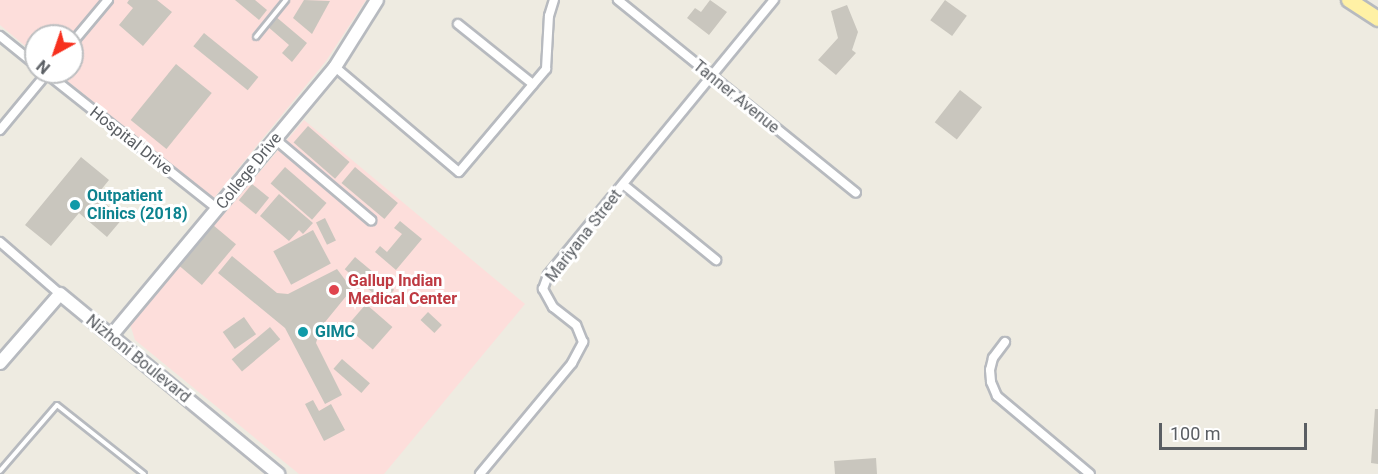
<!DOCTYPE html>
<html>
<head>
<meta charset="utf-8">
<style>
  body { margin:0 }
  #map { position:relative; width:1378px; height:474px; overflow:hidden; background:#eeebe1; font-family:Roboto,sans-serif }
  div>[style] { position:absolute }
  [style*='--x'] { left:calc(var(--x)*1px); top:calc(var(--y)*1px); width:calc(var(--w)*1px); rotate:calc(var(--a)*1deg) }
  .medical>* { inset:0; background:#fddedb }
  .building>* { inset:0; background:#c9c6be; transform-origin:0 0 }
  .roads { filter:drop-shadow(2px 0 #b7babf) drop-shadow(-2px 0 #b7babf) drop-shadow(0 2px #b7babf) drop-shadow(0 -2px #b7babf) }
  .lane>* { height:4px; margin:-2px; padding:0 2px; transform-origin:2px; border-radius:2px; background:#fff }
  .street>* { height:8px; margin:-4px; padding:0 4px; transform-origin:4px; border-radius:4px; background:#fff }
  .secondary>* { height:12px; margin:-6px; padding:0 6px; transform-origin:6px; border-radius:6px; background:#fff }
  .primary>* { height:14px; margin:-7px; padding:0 7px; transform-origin:7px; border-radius:7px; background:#fff1a5 }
  .dots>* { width:16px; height:16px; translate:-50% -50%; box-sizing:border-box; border:3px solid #fff; border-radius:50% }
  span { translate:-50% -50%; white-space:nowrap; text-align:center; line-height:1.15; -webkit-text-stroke:6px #fff; paint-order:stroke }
  .street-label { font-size:16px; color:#5a5e63 }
  .culture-label { font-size:16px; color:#0d838f; font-weight:700 }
  .left { translate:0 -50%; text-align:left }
  .health-label { font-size:16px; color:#be3a42; font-weight:700 }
  .north { position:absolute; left:24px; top:24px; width:60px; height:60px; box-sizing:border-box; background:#fff; border:2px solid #bdbfc1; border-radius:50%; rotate:220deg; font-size:16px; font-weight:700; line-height:24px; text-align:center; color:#5a5e63 }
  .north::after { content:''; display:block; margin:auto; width:21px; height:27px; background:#f7301e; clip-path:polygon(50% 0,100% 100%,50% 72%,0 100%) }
  .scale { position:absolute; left:1159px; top:423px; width:148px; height:27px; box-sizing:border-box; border:3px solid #5a5e63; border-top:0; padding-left:8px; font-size:18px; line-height:21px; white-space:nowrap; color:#5a5e63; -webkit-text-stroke:4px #fff; paint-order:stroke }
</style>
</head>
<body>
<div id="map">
  <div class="medical">
    <i style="clip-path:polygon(0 0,366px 0,326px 61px,214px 198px,56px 72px,72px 72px,72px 36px,36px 36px,36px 55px,0 25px)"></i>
    <i style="clip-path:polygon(304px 120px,525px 304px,384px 474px,299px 474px,135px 340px,130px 324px)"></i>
  </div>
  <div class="building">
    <i style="clip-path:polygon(129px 0,157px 0,172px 12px,143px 46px,119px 25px,133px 8px,127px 3px)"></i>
    <i style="clip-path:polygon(235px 0,255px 0,267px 10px,259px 20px)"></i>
    <i style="clip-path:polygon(304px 0,330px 1px,312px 34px,293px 18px)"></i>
    <i style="clip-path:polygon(710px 0,727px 12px,709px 35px,687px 18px,695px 8px,701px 12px)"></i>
    <i style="left:945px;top:0;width:27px;height:25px;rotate:36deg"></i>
    <i style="clip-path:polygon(847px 5px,858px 32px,852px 50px,856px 53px,836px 75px,818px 60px,838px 38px,831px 11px)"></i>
    <i style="clip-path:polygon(275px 16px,307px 43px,292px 62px,282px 53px,289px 45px,267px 26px)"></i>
    <i style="left:204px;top:33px;width:70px;height:17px;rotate:39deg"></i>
    <i style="left:176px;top:64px;width:46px;height:72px;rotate:39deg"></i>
    <i style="left:960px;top:90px;width:28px;height:41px;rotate:38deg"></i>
    <i style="left:308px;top:126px;width:55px;height:22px;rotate:41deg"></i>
    <i style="clip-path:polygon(81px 157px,109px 180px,96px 196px,123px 218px,107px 237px,79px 213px,51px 246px,25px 225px)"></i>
    <i style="left:285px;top:167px;width:55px;height:22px;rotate:41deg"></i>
    <i style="left:355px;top:167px;width:56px;height:21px;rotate:40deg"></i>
    <i style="left:252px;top:184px;width:22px;height:21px;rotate:39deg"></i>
    <i style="clip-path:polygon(279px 194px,313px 223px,303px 234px,299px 230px,289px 241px,260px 216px)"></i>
    <i style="left:325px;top:218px;width:25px;height:10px;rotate:64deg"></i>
    <i style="clip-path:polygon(400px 221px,422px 239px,396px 270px,375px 252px,380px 246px,387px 252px,402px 234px,394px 228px)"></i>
    <i style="left:213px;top:225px;width:30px;height:53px;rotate:40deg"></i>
    <i style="left:313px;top:230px;width:38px;height:45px;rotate:62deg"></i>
    <i style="clip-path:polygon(232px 256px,277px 293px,288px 294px,337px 269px,352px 289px,321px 327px,316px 343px,342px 395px,325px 404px,285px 328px,218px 273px)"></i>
    <i style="left:355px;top:257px;width:51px;height:16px;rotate:40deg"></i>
    <i style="left:366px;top:304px;width:35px;height:30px;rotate:41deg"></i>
    <i style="left:428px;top:312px;width:19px;height:11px;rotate:43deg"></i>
    <i style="left:244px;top:317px;width:21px;height:26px;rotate:55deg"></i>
    <i style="left:270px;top:327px;width:16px;height:50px;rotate:50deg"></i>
    <i style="left:342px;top:359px;width:37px;height:13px;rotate:41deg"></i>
    <i style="clip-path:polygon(313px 400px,319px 411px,331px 404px,345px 430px,324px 441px,305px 404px)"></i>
    <i style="clip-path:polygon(1375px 409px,1378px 409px,1378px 464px,1371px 463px)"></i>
    <i style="clip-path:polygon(876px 458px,877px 474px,835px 474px,834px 461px)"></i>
  </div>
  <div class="roads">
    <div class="lane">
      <i style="--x:256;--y:37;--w:48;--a:-51"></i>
      <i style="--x:0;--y:471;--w:87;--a:-49.2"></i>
      <i style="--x:57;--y:405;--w:111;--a:38.4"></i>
    </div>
    <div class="street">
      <i style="--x:618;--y:0;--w:306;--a:39"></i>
      <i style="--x:458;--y:24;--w:96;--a:38.7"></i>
      <i style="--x:0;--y:36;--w:46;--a:38.9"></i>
      <i style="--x:72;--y:43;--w:56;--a:-50.1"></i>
      <i style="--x:335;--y:67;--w:162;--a:40.3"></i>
      <i style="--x:459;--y:172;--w:135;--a:-49.8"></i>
      <i style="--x:546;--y:69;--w:53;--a:-86.8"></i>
      <i style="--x:549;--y:16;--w:17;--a:-73"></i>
      <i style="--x:45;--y:72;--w:221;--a:38.4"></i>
      <i style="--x:0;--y:130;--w:75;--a:-50.4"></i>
      <i style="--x:275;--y:139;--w:126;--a:40.2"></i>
      <i style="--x:624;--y:185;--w:119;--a:39.2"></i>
      <i style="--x:0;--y:242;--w:79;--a:40.9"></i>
      <i style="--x:1005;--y:342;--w:20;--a:127"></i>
      <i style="--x:993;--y:358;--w:12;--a:104"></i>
      <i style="--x:990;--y:370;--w:12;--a:85"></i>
      <i style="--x:991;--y:382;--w:15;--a:67"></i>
      <i style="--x:997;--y:396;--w:121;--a:40"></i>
      <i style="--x:480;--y:474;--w:144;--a:-50.3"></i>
      <i style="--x:572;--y:363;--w:24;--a:-62"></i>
      <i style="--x:583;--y:342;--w:18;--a:-112"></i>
      <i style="--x:576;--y:325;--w:29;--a:-142"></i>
      <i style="--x:553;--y:307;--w:21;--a:-119"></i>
      <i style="--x:543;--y:289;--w:15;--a:-70"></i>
      <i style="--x:548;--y:275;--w:356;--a:-50.6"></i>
    </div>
    <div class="secondary">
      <i style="--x:111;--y:336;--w:350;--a:-50.2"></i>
      <i style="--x:335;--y:67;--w:79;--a:-57.9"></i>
      <i style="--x:0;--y:363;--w:91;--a:-49"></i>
      <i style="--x:60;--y:294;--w:283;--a:39.5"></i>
    </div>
    <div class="primary">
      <i style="--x:1349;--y:0;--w:35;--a:33"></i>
    </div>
  </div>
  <div class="dots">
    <i style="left:75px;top:205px;background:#0f9aa8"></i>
    <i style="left:334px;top:290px;background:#e0444e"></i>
    <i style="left:303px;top:332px;background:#0f9aa8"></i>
  </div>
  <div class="street-label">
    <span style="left:736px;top:97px;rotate:39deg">Tanner Avenue</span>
    <span style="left:131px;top:141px;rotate:38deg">Hospital Drive</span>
    <span style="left:249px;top:171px;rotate:-51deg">College Drive</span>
    <span style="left:584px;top:236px;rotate:-52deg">Mariyana Street</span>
    <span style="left:138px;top:359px;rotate:39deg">Nizhoni Boulevard</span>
  </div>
  <div class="culture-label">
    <span class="left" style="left:87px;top:205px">Outpatient<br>Clinics (2018)</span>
    <span class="left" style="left:315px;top:332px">GIMC</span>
  </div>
  <div class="health-label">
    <span class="left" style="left:348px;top:290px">Gallup Indian<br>Medical Center</span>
  </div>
  <div class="north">N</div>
  <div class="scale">100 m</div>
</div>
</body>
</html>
